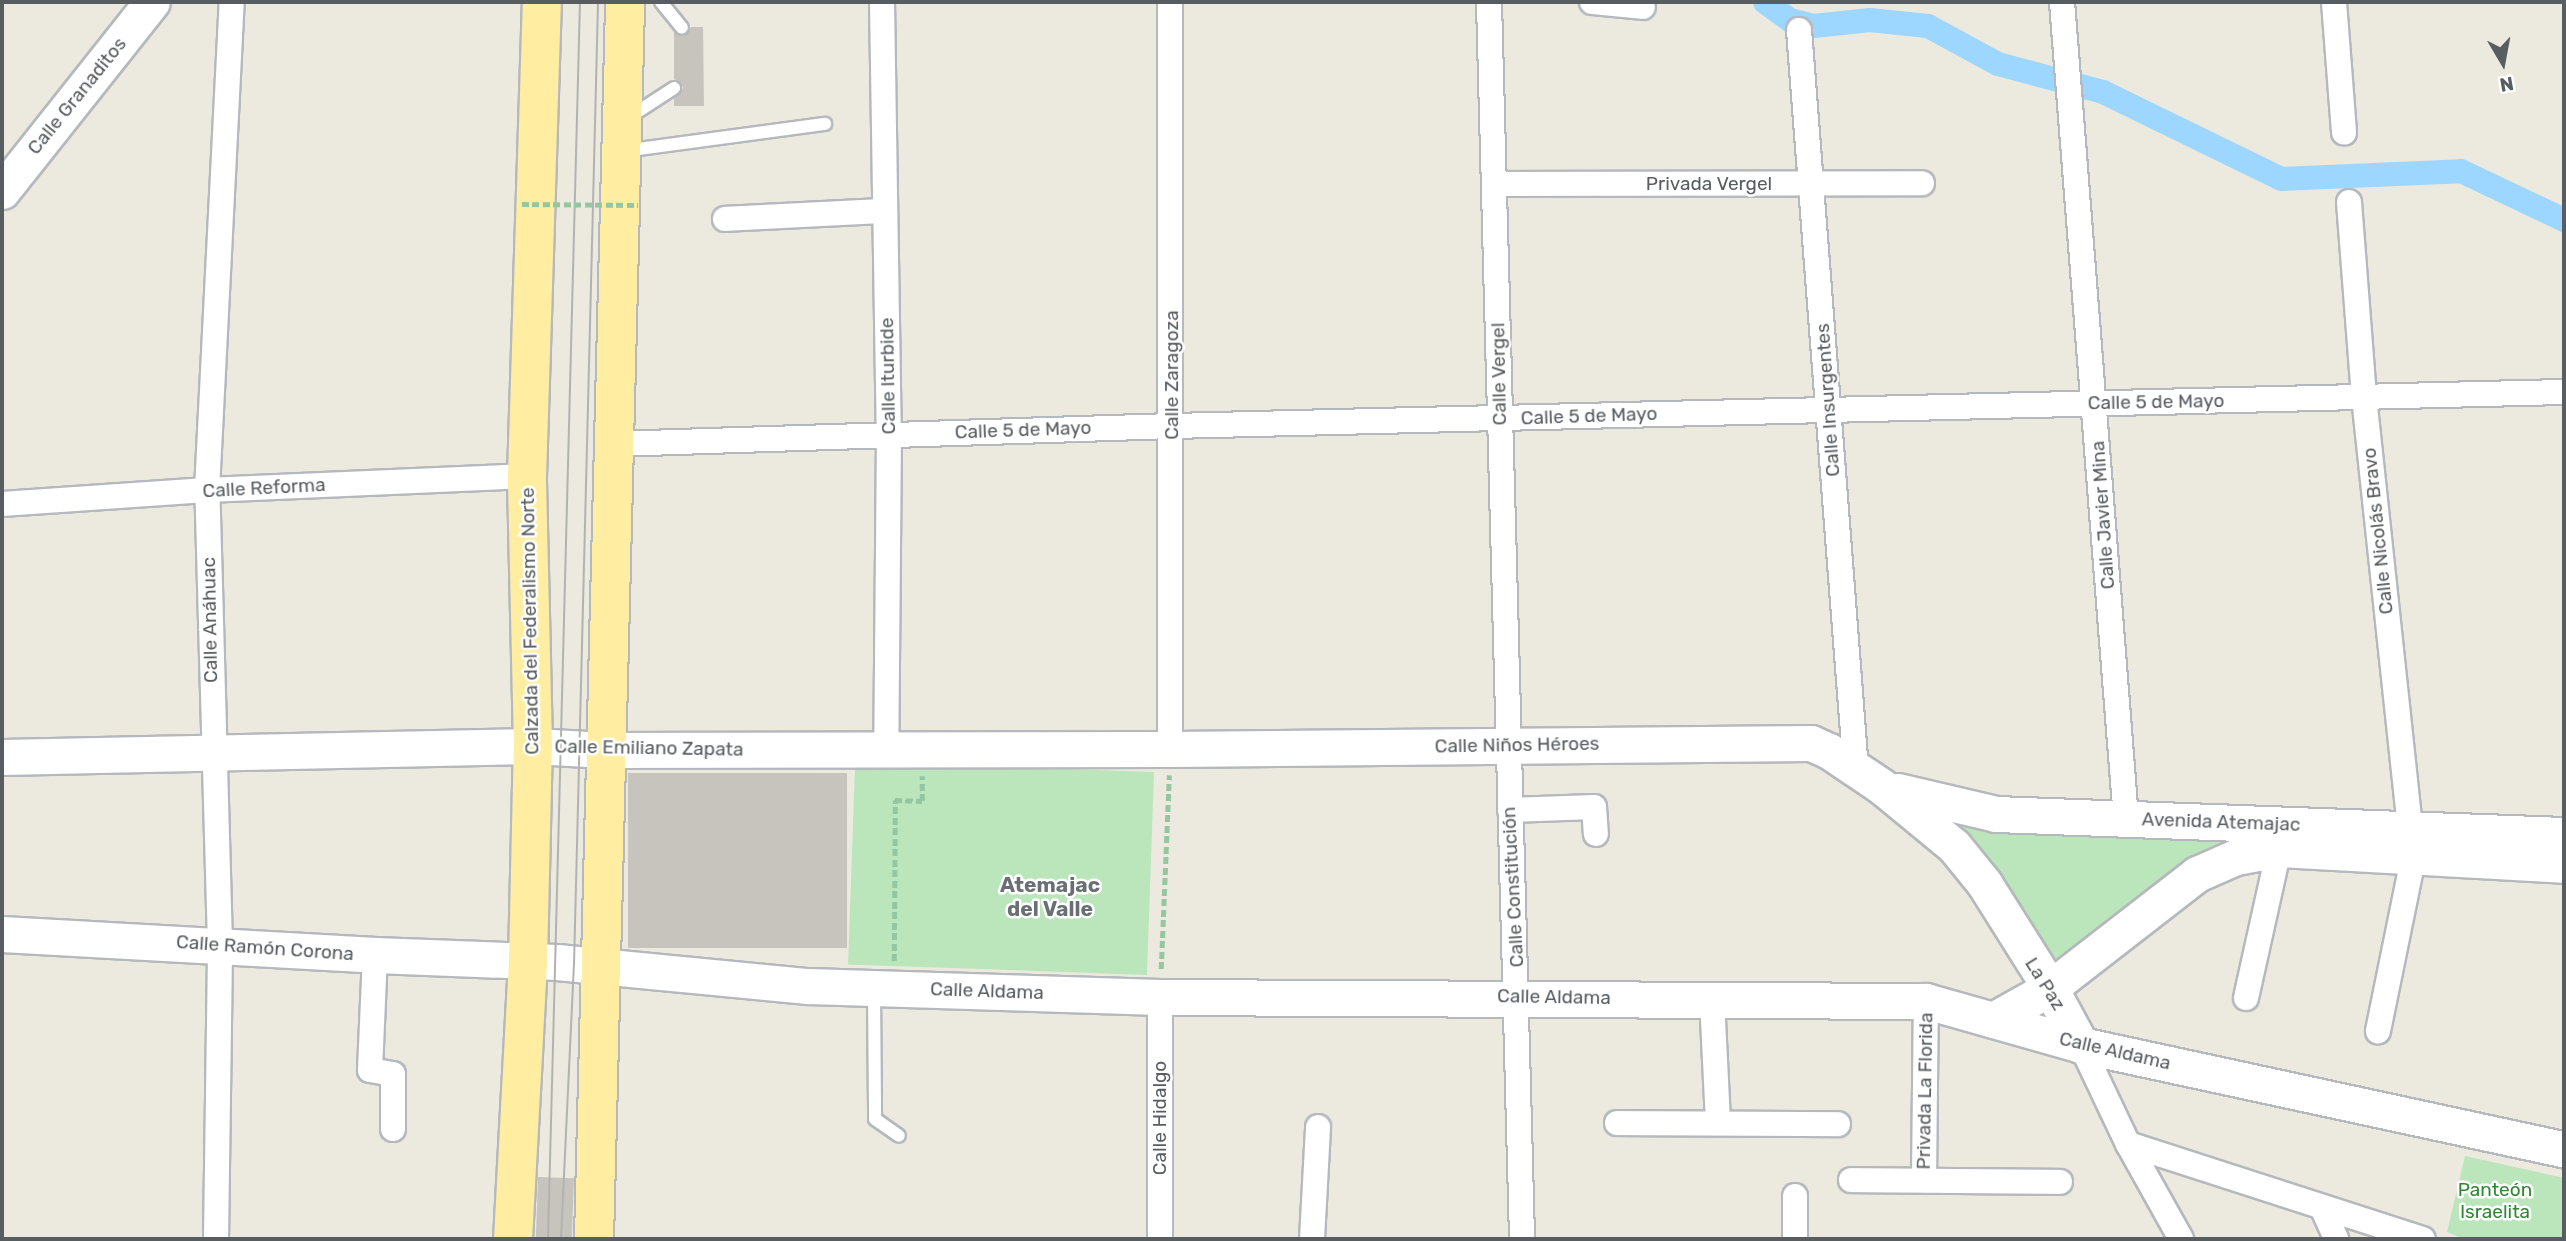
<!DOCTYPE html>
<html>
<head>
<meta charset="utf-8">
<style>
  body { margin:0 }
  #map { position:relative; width:2566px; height:1241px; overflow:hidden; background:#ece9df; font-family:Rubik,sans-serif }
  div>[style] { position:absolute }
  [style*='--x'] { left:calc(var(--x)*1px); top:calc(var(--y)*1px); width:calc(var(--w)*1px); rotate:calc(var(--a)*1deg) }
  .green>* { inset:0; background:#bbe5ba; transform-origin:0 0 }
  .canal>* { height:24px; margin:-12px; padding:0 12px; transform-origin:12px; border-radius:12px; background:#9dd6ff }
  .building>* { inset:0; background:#c7c4bd; transform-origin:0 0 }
  .path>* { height:4.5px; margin-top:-2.25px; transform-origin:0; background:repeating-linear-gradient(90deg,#93c6a1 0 7px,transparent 0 10.5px) }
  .roads { filter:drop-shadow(2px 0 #b5b8bd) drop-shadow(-2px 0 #b5b8bd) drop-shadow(0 2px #b5b8bd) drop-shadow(0 -2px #b5b8bd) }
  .lane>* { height:12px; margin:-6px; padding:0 6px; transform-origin:6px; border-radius:6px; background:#fff }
  .street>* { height:24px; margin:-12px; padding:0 12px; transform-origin:12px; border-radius:12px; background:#fff }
  .secondary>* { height:35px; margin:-17.5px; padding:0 17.5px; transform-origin:17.5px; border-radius:17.5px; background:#fff }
  .primary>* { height:38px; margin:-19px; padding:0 19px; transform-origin:19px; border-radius:19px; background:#ffeea2 }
  .tram>* { height:2px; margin:-1px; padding:0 1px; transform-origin:1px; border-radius:1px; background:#b1b2b2 }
  .path-bridge>* { height:4.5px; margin-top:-2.25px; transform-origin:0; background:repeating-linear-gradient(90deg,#93c6a1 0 7px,transparent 0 10.5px) }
  span { translate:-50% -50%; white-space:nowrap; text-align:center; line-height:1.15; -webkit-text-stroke:5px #fff; paint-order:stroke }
  .street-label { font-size:19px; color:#585d61 }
  .park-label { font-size:19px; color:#328735 }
  .neighbourhood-label { font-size:21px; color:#696f73; font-weight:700 }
  .frame { position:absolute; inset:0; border:4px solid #585d61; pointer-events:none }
  .north { position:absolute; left:2468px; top:28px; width:70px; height:70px; -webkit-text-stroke:5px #fff; paint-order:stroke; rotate:170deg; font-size:19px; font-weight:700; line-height:28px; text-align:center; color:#585d61 }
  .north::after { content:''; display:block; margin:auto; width:24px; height:32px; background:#585d61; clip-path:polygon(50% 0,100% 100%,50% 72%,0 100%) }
</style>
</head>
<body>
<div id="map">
  <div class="green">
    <i style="left:1154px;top:772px;width:203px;height:299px;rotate:92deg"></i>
    <i style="clip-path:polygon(1923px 803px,2396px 830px,2216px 852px,2057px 969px)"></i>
    <i style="clip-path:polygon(2465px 1156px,2564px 1178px,2564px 1239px,2464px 1239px,2447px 1232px)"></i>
  </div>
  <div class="canal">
    <i style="--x:1765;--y:2;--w:31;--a:36"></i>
    <i style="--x:1790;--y:20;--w:25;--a:14"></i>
    <i style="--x:1814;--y:26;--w:56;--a:-6.1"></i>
    <i style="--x:1870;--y:20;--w:58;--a:5.9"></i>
    <i style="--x:1928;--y:26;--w:80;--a:28.5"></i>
    <i style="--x:1998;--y:64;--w:109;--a:14.9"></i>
    <i style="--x:2103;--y:92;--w:198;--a:26"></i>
    <i style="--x:2281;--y:179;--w:180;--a:-2.5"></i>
    <i style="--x:2461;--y:171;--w:114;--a:25.4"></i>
  </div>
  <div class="building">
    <i style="clip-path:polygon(691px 27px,703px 27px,704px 106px,674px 106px,674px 98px,683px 88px,681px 83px,674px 79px,674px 32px,684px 36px)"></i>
    <i style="left:628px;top:773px;width:219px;height:175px"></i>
    <i style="left:538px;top:1177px;width:36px;height:62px;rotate:2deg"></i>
  </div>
  <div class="path">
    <i style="--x:894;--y:961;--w:161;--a:-89.6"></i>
    <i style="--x:895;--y:800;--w:27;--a:2"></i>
    <i style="--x:922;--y:801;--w:25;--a:-90"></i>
    <i style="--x:1161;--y:969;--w:194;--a:-87.6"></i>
  </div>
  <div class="roads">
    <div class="lane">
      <i style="--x:661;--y:2;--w:33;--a:51"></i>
      <i style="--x:628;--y:118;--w:55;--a:-33.1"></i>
      <i style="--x:624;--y:151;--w:203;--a:-7.7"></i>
      <i style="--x:874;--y:992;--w:127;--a:89.5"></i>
      <i style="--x:875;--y:1119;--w:29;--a:35"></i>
    </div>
    <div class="street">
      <i style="--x:882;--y:2;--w:432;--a:89.1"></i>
      <i style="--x:889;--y:434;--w:315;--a:90.5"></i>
      <i style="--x:1489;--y:2;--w:1237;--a:88.47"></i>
      <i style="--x:1592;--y:2;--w:51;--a:5.6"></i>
      <i style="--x:2062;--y:2;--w:820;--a:85.52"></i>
      <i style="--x:2334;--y:2;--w:131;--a:85.6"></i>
      <i style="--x:1799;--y:30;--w:742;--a:85.6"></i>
      <i style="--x:1495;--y:184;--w:427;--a:-0.1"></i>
      <i style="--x:2349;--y:202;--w:196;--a:85.6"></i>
      <i style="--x:2364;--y:397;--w:465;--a:83.9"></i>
      <i style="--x:2413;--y:859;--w:176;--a:101.5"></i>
      <i style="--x:725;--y:219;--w:160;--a:-2.9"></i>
      <i style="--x:615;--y:444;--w:557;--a:-1.85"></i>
      <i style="--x:1172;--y:426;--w:1392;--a:-1.4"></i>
      <i style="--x:2;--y:504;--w:205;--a:-3.9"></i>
      <i style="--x:207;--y:490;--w:320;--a:-2.5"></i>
      <i style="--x:1170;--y:749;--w:747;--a:-90"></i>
      <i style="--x:1510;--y:810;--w:84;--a:-2"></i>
      <i style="--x:1594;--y:807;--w:27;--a:86"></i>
      <i style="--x:375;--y:955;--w:115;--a:92.5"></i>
      <i style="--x:370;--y:1070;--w:23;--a:10"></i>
      <i style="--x:393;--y:1074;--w:55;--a:90"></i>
      <i style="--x:1160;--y:997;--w:242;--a:90"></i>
      <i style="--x:2246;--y:998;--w:153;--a:-77.5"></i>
      <i style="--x:1712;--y:999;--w:124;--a:87.2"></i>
      <i style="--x:2081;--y:1045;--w:110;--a:64.6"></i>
      <i style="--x:2128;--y:1144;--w:109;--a:60.8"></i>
      <i style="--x:1617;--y:1123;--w:221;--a:0.3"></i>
      <i style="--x:2128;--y:1144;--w:310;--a:17.9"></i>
      <i style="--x:1851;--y:1180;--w:209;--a:0.5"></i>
      <i style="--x:1924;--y:1180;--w:179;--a:-89.4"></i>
      <i style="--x:2322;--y:1207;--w:35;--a:66"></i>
      <i style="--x:216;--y:1239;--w:295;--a:-89.2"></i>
      <i style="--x:220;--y:944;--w:454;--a:-91.6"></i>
      <i style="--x:207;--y:490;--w:489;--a:-87.1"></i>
      <i style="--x:1312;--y:1239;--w:112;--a:-86.9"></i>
      <i style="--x:1795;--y:1239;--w:43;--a:-90"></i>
    </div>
    <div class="secondary">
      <i style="--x:2;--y:191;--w:241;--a:-51.6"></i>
      <i style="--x:2;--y:757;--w:531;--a:-1.19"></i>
      <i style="--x:533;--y:746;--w:73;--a:3.1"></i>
      <i style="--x:606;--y:750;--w:564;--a:-0.1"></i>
      <i style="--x:1170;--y:749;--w:641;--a:-0.54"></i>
      <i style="--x:1811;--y:743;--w:20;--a:24"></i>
      <i style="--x:1829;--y:751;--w:63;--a:33.9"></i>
      <i style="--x:1881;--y:786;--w:94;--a:39.4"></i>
      <i style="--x:1954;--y:846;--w:48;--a:51"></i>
      <i style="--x:1984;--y:883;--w:124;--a:57.8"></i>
      <i style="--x:2050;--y:988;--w:65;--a:61.5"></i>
      <i style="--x:1898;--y:791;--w:101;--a:13.2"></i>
      <i style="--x:1996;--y:814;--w:568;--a:2.12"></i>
      <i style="--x:2;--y:934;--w:374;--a:3.2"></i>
      <i style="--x:375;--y:955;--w:182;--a:2.2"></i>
      <i style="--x:557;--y:962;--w:252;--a:5.5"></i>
      <i style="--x:808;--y:986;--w:352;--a:1.8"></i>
      <i style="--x:1160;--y:997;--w:766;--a:0.3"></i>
      <i style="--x:1926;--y:1001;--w:161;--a:15.8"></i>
      <i style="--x:2081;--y:1045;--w:494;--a:12.2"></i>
      <i style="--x:1993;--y:1020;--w:65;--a:-29.3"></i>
      <i style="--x:2050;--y:988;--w:186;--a:-37.8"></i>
      <i style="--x:2197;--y:874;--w:43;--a:-23.6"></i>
      <i style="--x:2236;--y:857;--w:44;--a:-10.5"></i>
      <i style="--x:2279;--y:849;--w:285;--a:3.2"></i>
    </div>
    <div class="primary">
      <i style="--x:513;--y:1239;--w:278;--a:-86.9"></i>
      <i style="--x:528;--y:961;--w:215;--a:-88.7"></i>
      <i style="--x:533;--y:746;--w:270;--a:-91.3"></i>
      <i style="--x:527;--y:476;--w:474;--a:-88.2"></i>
      <i style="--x:594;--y:1239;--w:1237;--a:-88.56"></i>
    </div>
  </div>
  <div class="tram">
    <i style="--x:548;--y:1239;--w:1237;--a:-88.52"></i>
    <i style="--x:561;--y:1239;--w:274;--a:-87.3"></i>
    <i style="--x:574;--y:965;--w:963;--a:-88.57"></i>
  </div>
  <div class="path-bridge">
    <i style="--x:522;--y:204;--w:116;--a:0.5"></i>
  </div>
  <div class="street-label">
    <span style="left:77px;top:96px;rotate:-51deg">Calle Granaditos</span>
    <span style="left:1709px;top:184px">Privada Vergel</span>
    <span style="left:1499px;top:374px;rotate:-91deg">Calle Vergel</span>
    <span style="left:1172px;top:375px;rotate:-90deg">Calle Zaragoza</span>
    <span style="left:888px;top:376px;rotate:-91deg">Calle Iturbide</span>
    <span style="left:1828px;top:400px;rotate:-94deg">Calle Insurgentes</span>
    <span style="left:2156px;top:402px;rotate:-1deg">Calle 5 de Mayo</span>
    <span style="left:1589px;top:416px;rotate:-2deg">Calle 5 de Mayo</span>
    <span style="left:1023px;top:430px;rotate:-2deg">Calle 5 de Mayo</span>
    <span style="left:264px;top:488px;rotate:-3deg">Calle Reforma</span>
    <span style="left:2103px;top:515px;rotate:-94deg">Calle Javier Mina</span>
    <span style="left:2378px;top:531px;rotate:-96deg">Calle Nicolás Bravo</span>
    <span style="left:210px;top:620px;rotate:-91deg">Calle Anáhuac</span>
    <span style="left:530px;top:621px;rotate:-91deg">Calzada del Federalismo Norte</span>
    <span style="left:1517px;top:745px;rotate:-1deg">Calle Niños Héroes</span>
    <span style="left:649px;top:748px;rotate:1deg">Calle Emiliano Zapata</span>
    <span style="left:2221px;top:822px;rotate:2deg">Avenida Atemajac</span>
    <span style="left:1513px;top:887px;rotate:-93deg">Calle Constitución</span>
    <span style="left:265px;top:948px;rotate:4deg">Calle Ramón Corona</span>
    <span style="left:2045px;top:984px;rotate:58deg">La Paz</span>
    <span style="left:987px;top:991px;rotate:2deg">Calle Aldama</span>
    <span style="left:1554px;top:997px;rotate:1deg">Calle Aldama</span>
    <span style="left:2115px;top:1051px;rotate:13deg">Calle Aldama</span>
    <span style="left:1925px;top:1091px;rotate:-89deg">Privada La Florida</span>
    <span style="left:1160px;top:1118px;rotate:-90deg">Calle Hidalgo</span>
  </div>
  <div class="park-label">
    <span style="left:2495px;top:1201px">Panteón<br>Israelita</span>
  </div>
  <div class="neighbourhood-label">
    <span style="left:1050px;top:897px">Atemajac<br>del Valle</span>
  </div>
  <div class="frame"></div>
  <div class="north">N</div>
</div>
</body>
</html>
